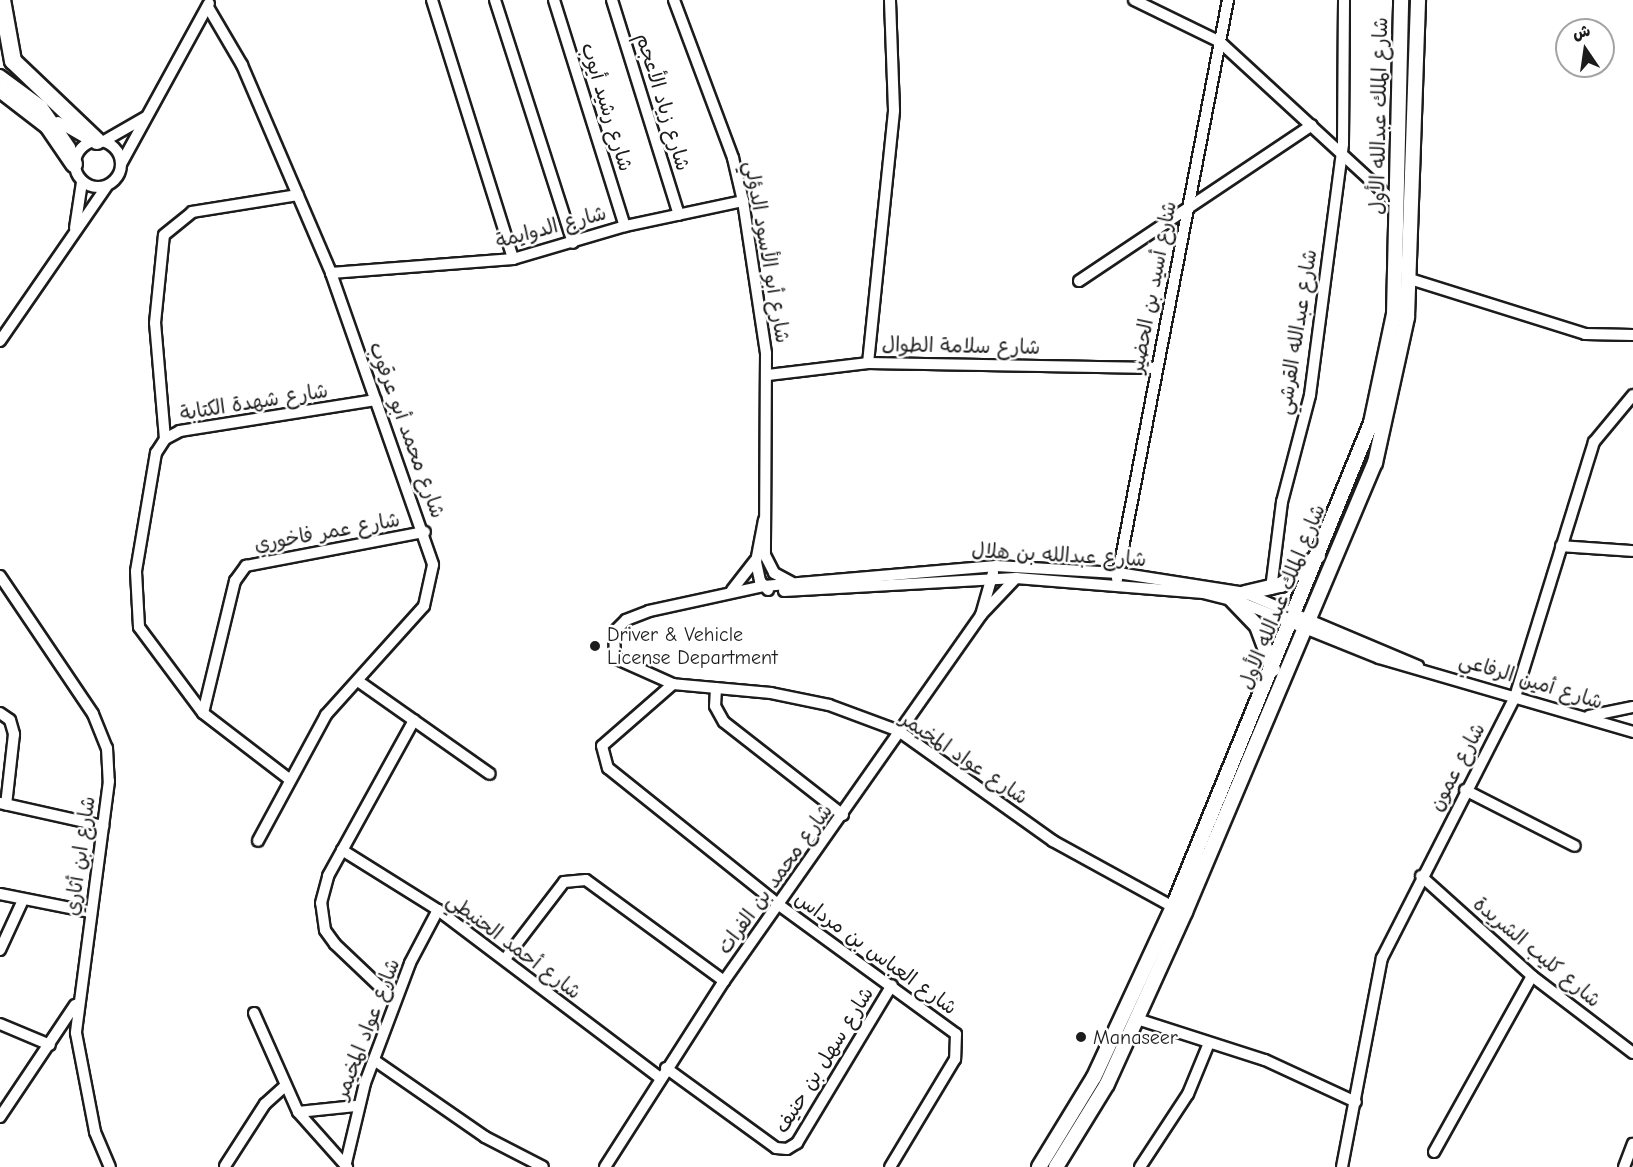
<!DOCTYPE html>
<html>
<head>
<meta charset="utf-8">
<style>
  body { margin:0 }
  #map { position:relative; width:1633px; height:1167px; overflow:hidden; background:#fff; font-family:"Comic Neue","Playpen Sans Arabic",sans-serif }
  div>[style] { position:absolute }
  [style*='--x'] { left:calc(var(--x)*1px); top:calc(var(--y)*1px); width:calc(var(--w)*1px); rotate:calc(var(--a)*1deg) }
  .roads { filter:drop-shadow(2px 0 #1c1c1c) drop-shadow(-2px 0 #1c1c1c) drop-shadow(0 2px #1c1c1c) drop-shadow(0 -2px #1c1c1c) }
  .minor>* { height:10px; margin:-5px; padding:0 5px; transform-origin:5px; border-radius:5px; background:#fff }
  .minor>.ring { margin:-5px; padding:0; box-sizing:content-box; background:none; border:10px solid #fff; border-radius:50% }
  .major>* { height:14px; margin:-7px; padding:0 7px; transform-origin:7px; border-radius:7px; background:#fff }
  .highway>* { height:16px; margin:-8px; padding:0 8px; transform-origin:8px; border-radius:8px; background:#fff }
  .dots>* { width:16px; height:16px; translate:-50% -50%; box-sizing:border-box; border:3px solid #fff; border-radius:50% }
  span { translate:-50% -50%; white-space:nowrap; text-align:center; line-height:1.15; -webkit-text-stroke:5px #fff; paint-order:stroke }
  .street-label { font-size:20px; color:#1c1c1c }
  .poi-label { font-size:20px; color:#1c1c1c }
  .left { translate:0 -50%; text-align:left }
  .north { position:absolute; left:1555px; top:18px; width:60px; height:60px; box-sizing:border-box; background:#fff; border:2px solid #a4a4a4; border-radius:50%; rotate:347deg; font-size:16px; font-weight:700; line-height:24px; text-align:center; color:#1c1c1c }
  .north::after { content:''; display:block; margin:auto; width:21px; height:27px; background:#1c1c1c; clip-path:polygon(50% 0,100% 100%,50% 72%,0 100%) }
</style>
</head>
<body>
<div id="map">
  <div class="roads">
    <div class="minor">
      <i style="--x:432;--y:0;--w:271;--a:72.6"></i>
      <i style="--x:495;--y:0;--w:255;--a:72.2"></i>
      <i style="--x:554;--y:0;--w:237;--a:72.6"></i>
      <i style="--x:612;--y:0;--w:225;--a:72.7"></i>
      <i style="--x:674;--y:0;--w:169;--a:69.5"></i>
      <i style="--x:733;--y:158;--w:44;--a:76.9"></i>
      <i style="--x:743;--y:201;--w:154;--a:81.4"></i>
      <i style="--x:766;--y:353;--w:202;--a:90.3"></i>
      <i style="--x:765;--y:555;--w:20;--a:63"></i>
      <i style="--x:774;--y:573;--w:19;--a:28"></i>
      <i style="--x:1134;--y:0;--w:96;--a:26"></i>
      <i style="--x:1220;--y:42;--w:241;--a:42.6"></i>
      <i style="--x:208;--y:7;--w:67;--a:59.6"></i>
      <i style="--x:242;--y:65;--w:226;--a:66.8"></i>
      <i style="--x:331;--y:273;--w:309;--a:70.7"></i>
      <i style="--x:433;--y:565;--w:42;--a:102.4"></i>
      <i style="--x:424;--y:606;--w:147;--a:132"></i>
      <i style="--x:326;--y:715;--w:143;--a:118.4"></i>
      <i style="--x:0;--y:75;--w:52;--a:36.4"></i>
      <i style="--x:42;--y:106;--w:50;--a:55.7"></i>
      <i style="--x:58;--y:122;--w:34;--a:30"></i>
      <i class="ring" style="left:75px;top:141px;width:36px;height:36px"></i>
      <i style="--x:104;--y:141;--w:48;--a:-29.7"></i>
      <i style="--x:121;--y:164;--w:183;--a:-61.3"></i>
      <i style="--x:75;--y:228;--w:47;--a:-81.3"></i>
      <i style="--x:331;--y:273;--w:183;--a:-4.4"></i>
      <i style="--x:513;--y:259;--w:117;--a:-16.4"></i>
      <i style="--x:625;--y:226;--w:121;--a:-12"></i>
      <i style="--x:1410;--y:279;--w:183;--a:17.4"></i>
      <i style="--x:1585;--y:334;--w:48;--a:1.2"></i>
      <i style="--x:1079;--y:281;--w:280;--a:-33.8"></i>
      <i style="--x:0;--y:341;--w:188;--a:-55.4"></i>
      <i style="--x:868;--y:363;--w:254;--a:-84.1"></i>
      <i style="--x:894;--y:110;--w:110;--a:-92.1"></i>
      <i style="--x:768;--y:375;--w:101;--a:-6.8"></i>
      <i style="--x:868;--y:363;--w:287;--a:1"></i>
      <i style="--x:165;--y:439;--w:116;--a:-94.9"></i>
      <i style="--x:155;--y:323;--w:88;--a:-84.2"></i>
      <i style="--x:164;--y:235;--w:36;--a:-39"></i>
      <i style="--x:192;--y:212;--w:107;--a:-9.1"></i>
      <i style="--x:764;--y:520;--w:43;--a:100.8"></i>
      <i style="--x:756;--y:562;--w:19;--a:78"></i>
      <i style="--x:760;--y:581;--w:12;--a:48"></i>
      <i style="--x:1561;--y:546;--w:72;--a:4"></i>
      <i style="--x:0;--y:576;--w:166;--a:56"></i>
      <i style="--x:93;--y:714;--w:37;--a:68"></i>
      <i style="--x:107;--y:748;--w:33;--a:87"></i>
      <i style="--x:109;--y:781;--w:254;--a:97.5"></i>
      <i style="--x:76;--y:1033;--w:101;--a:79.1"></i>
      <i style="--x:95;--y:1132;--w:38;--a:67"></i>
      <i style="--x:1117;--y:579;--w:590;--a:-79.15"></i>
      <i style="--x:1271;--y:589;--w:88;--a:-82.8"></i>
      <i style="--x:1282;--y:502;--w:111;--a:-75.3"></i>
      <i style="--x:1310;--y:395;--w:253;--a:-82.5"></i>
      <i style="--x:1343;--y:144;--w:144;--a:-89.6"></i>
      <i style="--x:732;--y:590;--w:37;--a:-52"></i>
      <i style="--x:784;--y:591;--w:232;--a:-3.2"></i>
      <i style="--x:1016;--y:578;--w:188;--a:4.6"></i>
      <i style="--x:1203;--y:593;--w:38;--a:14"></i>
      <i style="--x:1240;--y:602;--w:150;--a:21.9"></i>
      <i style="--x:1379;--y:658;--w:265;--a:16.2"></i>
      <i style="--x:981;--y:615;--w:44;--a:-74.1"></i>
      <i style="--x:358;--y:681;--w:161;--a:35.2"></i>
      <i style="--x:673;--y:684;--w:94;--a:138.9"></i>
      <i style="--x:602;--y:746;--w:23;--a:75"></i>
      <i style="--x:608;--y:768;--w:219;--a:38.7"></i>
      <i style="--x:779;--y:905;--w:219;--a:36.1"></i>
      <i style="--x:956;--y:1034;--w:25;--a:92"></i>
      <i style="--x:955;--y:1059;--w:126;--a:121"></i>
      <i style="--x:716;--y:688;--w:18;--a:93"></i>
      <i style="--x:715;--y:706;--w:18;--a:61"></i>
      <i style="--x:724;--y:722;--w:151;--a:38"></i>
      <i style="--x:0;--y:713;--w:12;--a:35"></i>
      <i style="--x:10;--y:720;--w:15;--a:74"></i>
      <i style="--x:14;--y:734;--w:71;--a:96.4"></i>
      <i style="--x:203;--y:713;--w:136;--a:-76.4"></i>
      <i style="--x:235;--y:581;--w:19;--a:-54"></i>
      <i style="--x:246;--y:566;--w:182;--a:-10.8"></i>
      <i style="--x:1589;--y:716;--w:45;--a:-11.6"></i>
      <i style="--x:289;--y:779;--w:108;--a:-142.5"></i>
      <i style="--x:203;--y:713;--w:107;--a:-126.7"></i>
      <i style="--x:139;--y:627;--w:56;--a:-93.1"></i>
      <i style="--x:136;--y:571;--w:120;--a:-80.4"></i>
      <i style="--x:156;--y:453;--w:17;--a:-57"></i>
      <i style="--x:165;--y:439;--w:17;--a:-28"></i>
      <i style="--x:180;--y:431;--w:198;--a:-9"></i>
      <i style="--x:1465;--y:790;--w:123;--a:27"></i>
      <i style="--x:0;--y:803;--w:106;--a:12.6"></i>
      <i style="--x:342;--y:850;--w:113;--a:32"></i>
      <i style="--x:438;--y:910;--w:277;--a:37.1"></i>
      <i style="--x:1421;--y:876;--w:149;--a:42"></i>
      <i style="--x:1532;--y:976;--w:127;--a:37.3"></i>
      <i style="--x:0;--y:894;--w:92;--a:11.3"></i>
      <i style="--x:1173;--y:907;--w:137;--a:-151.2"></i>
      <i style="--x:1053;--y:841;--w:189;--a:-144.5"></i>
      <i style="--x:899;--y:731;--w:75;--a:-159.6"></i>
      <i style="--x:829;--y:705;--w:59;--a:-168.3"></i>
      <i style="--x:771;--y:693;--w:98;--a:-174.8"></i>
      <i style="--x:673;--y:684;--w:64;--a:-155.9"></i>
      <i style="--x:615;--y:658;--w:26;--a:-92"></i>
      <i style="--x:614;--y:632;--w:17;--a:-45"></i>
      <i style="--x:626;--y:620;--w:25;--a:-21"></i>
      <i style="--x:649;--y:611;--w:118;--a:-12.3"></i>
      <i style="--x:764;--y:586;--w:233;--a:-4.9"></i>
      <i style="--x:996;--y:566;--w:122;--a:3.3"></i>
      <i style="--x:1118;--y:573;--w:129;--a:8.9"></i>
      <i style="--x:1245;--y:593;--w:188;--a:22.9"></i>
      <i style="--x:0;--y:950;--w:55;--a:-65.3"></i>
      <i style="--x:505;--y:959;--w:97;--a:-52.5"></i>
      <i style="--x:564;--y:882;--w:22;--a:-5"></i>
      <i style="--x:586;--y:880;--w:171;--a:36.2"></i>
      <i style="--x:395;--y:1001;--w:83;--a:-136.5"></i>
      <i style="--x:335;--y:944;--w:17;--a:-126"></i>
      <i style="--x:325;--y:930;--w:27;--a:-98"></i>
      <i style="--x:321;--y:903;--w:28;--a:-75"></i>
      <i style="--x:328;--y:876;--w:178;--a:-61.1"></i>
      <i style="--x:254;--y:1013;--w:108;--a:66"></i>
      <i style="--x:298;--y:1112;--w:74;--a:48.3"></i>
      <i style="--x:1137;--y:1019;--w:134;--a:17.8"></i>
      <i style="--x:1265;--y:1060;--w:100;--a:24.8"></i>
      <i style="--x:0;--y:1024;--w:54;--a:22.8"></i>
      <i style="--x:374;--y:1060;--w:135;--a:34.7"></i>
      <i style="--x:485;--y:1137;--w:65;--a:27.3"></i>
      <i style="--x:666;--y:1068;--w:136;--a:36"></i>
      <i style="--x:776;--y:1148;--w:11;--a:5"></i>
      <i style="--x:787;--y:1149;--w:12;--a:-31"></i>
      <i style="--x:797;--y:1143;--w:184;--a:-59"></i>
      <i style="--x:298;--y:1112;--w:58;--a:-5.9"></i>
      <i style="--x:0;--y:1117;--w:135;--a:-56.2"></i>
      <i style="--x:1434;--y:1152;--w:201;--a:-60.9"></i>
      <i style="--x:225;--y:1166;--w:74;--a:-57.2"></i>
      <i style="--x:265;--y:1104;--w:25;--a:-42"></i>
      <i style="--x:345;--y:1167;--w:86;--a:-76.6"></i>
      <i style="--x:365;--y:1083;--w:128;--a:-69.4"></i>
      <i style="--x:410;--y:963;--w:60;--a:-62.2"></i>
      <i style="--x:605;--y:1167;--w:221;--a:-57.4"></i>
      <i style="--x:724;--y:981;--w:447;--a:-54.9"></i>
      <i style="--x:981;--y:615;--w:51;--a:-46.6"></i>
      <i style="--x:1140;--y:1167;--w:87;--a:-56.7"></i>
      <i style="--x:1188;--y:1094;--w:55;--a:-67.6"></i>
      <i style="--x:1342;--y:1167;--w:213;--a:-79.2"></i>
      <i style="--x:1382;--y:958;--w:293;--a:-63"></i>
      <i style="--x:1515;--y:697;--w:267;--a:-72.8"></i>
      <i style="--x:1594;--y:442;--w:61;--a:-50.3"></i>
      <i style="--x:1624;--y:1167;--w:25;--a:-69"></i>
    </div>
    <div class="major">
      <i style="--x:1245;--y:593;--w:37;--a:-13"></i>
      <i style="--x:1281;--y:585;--w:47;--a:-38.1"></i>
      <i style="--x:1231;--y:599;--w:37;--a:46"></i>
      <i style="--x:1257;--y:626;--w:46;--a:69.6"></i>
      <i style="--x:1039;--y:1167;--w:105;--a:-58.6"></i>
      <i style="--x:1094;--y:1077;--w:187;--a:-65.1"></i>
      <i style="--x:1173;--y:907;--w:523;--a:-67.75"></i>
      <i style="--x:1371;--y:423;--w:111;--a:-78.1"></i>
      <i style="--x:1394;--y:314;--w:314;--a:-88.7"></i>
      <i style="--x:1056;--y:1167;--w:97;--a:-58.4"></i>
      <i style="--x:1107;--y:1084;--w:189;--a:-65.6"></i>
      <i style="--x:1185;--y:912;--w:488;--a:-67.1"></i>
      <i style="--x:1375;--y:463;--w:149;--a:-77.6"></i>
      <i style="--x:1407;--y:317;--w:317;--a:-88"></i>
    </div>
    <div class="highway">
      <i style="--x:2;--y:0;--w:62;--a:79.8"></i>
      <i style="--x:13;--y:61;--w:116;--a:43.6"></i>
      <i style="--x:0;--y:89;--w:61;--a:37.6"></i>
      <i style="--x:48;--y:126;--w:46;--a:55.6"></i>
    </div>
  </div>
  <div class="dots">
    <i style="left:595px;top:646px;background:#1c1c1c"></i>
    <i style="left:1081px;top:1037px;background:#1c1c1c"></i>
  </div>
  <div class="street-label">
    <span style="left:663px;top:102px;rotate:73deg">شارع زياد الأعجم</span>
    <span style="left:607px;top:107px;rotate:73deg">شارع رشيد أيوب</span>
    <span style="left:1379px;top:116px;rotate:-89deg">شارع الملك عبدالله الأول</span>
    <span style="left:551px;top:227px;rotate:-15deg">شارع الدوايمة</span>
    <span style="left:767px;top:252px;rotate:80deg">شارع أبو الأسود الدؤلي</span>
    <span style="left:1153px;top:287px;rotate:-79deg">شارع أسيد بن الحضير</span>
    <span style="left:1297px;top:332px;rotate:-81deg">شارع عبدالله القرشي</span>
    <span style="left:961px;top:346px;rotate:1deg">شارع سلامة الطوال</span>
    <span style="left:254px;top:402px;rotate:-9deg">شارع شهدة الكتابة</span>
    <span style="left:407px;top:430px;rotate:70deg">شارع محمد أبو عرقوب</span>
    <span style="left:327px;top:532px;rotate:-10deg">شارع عمر فاخوري</span>
    <span style="left:1059px;top:555px;rotate:3deg">شارع عبدالله بن هلال</span>
    <span style="left:1282px;top:597px;rotate:-68deg">شارع الملك عبدالله الأول</span>
    <span style="left:1531px;top:681px;rotate:17deg">شارع أمين الرفاعي</span>
    <span style="left:964px;top:758px;rotate:34deg">شارع عواد المخيمر</span>
    <span style="left:1457px;top:767px;rotate:-62deg">شارع عمون</span>
    <span style="left:80px;top:856px;rotate:-82deg">شارع ابن أثاري</span>
    <span style="left:775px;top:879px;rotate:-54deg">شارع محمد بن الفرات</span>
    <span style="left:514px;top:946px;rotate:37deg">شارع أحمد الحنيطي</span>
    <span style="left:1537px;top:952px;rotate:40deg">شارع كليب الشريدة</span>
    <span style="left:876px;top:953px;rotate:36deg">شارع العباس بن مرداس</span>
    <span style="left:367px;top:1029px;rotate:-69deg">شارع عواد المخيمر</span>
    <span style="left:824px;top:1060px;rotate:-58deg">شارع سهل بن حنيف</span>
  </div>
  <div class="poi-label">
    <span class="left" style="left:607px;top:646px">Driver &amp; Vehicle<br>License Department</span>
    <span class="left" style="left:1093px;top:1037px">Manaseer</span>
  </div>
  <div class="north">ش</div>
</div>
</body>
</html>
